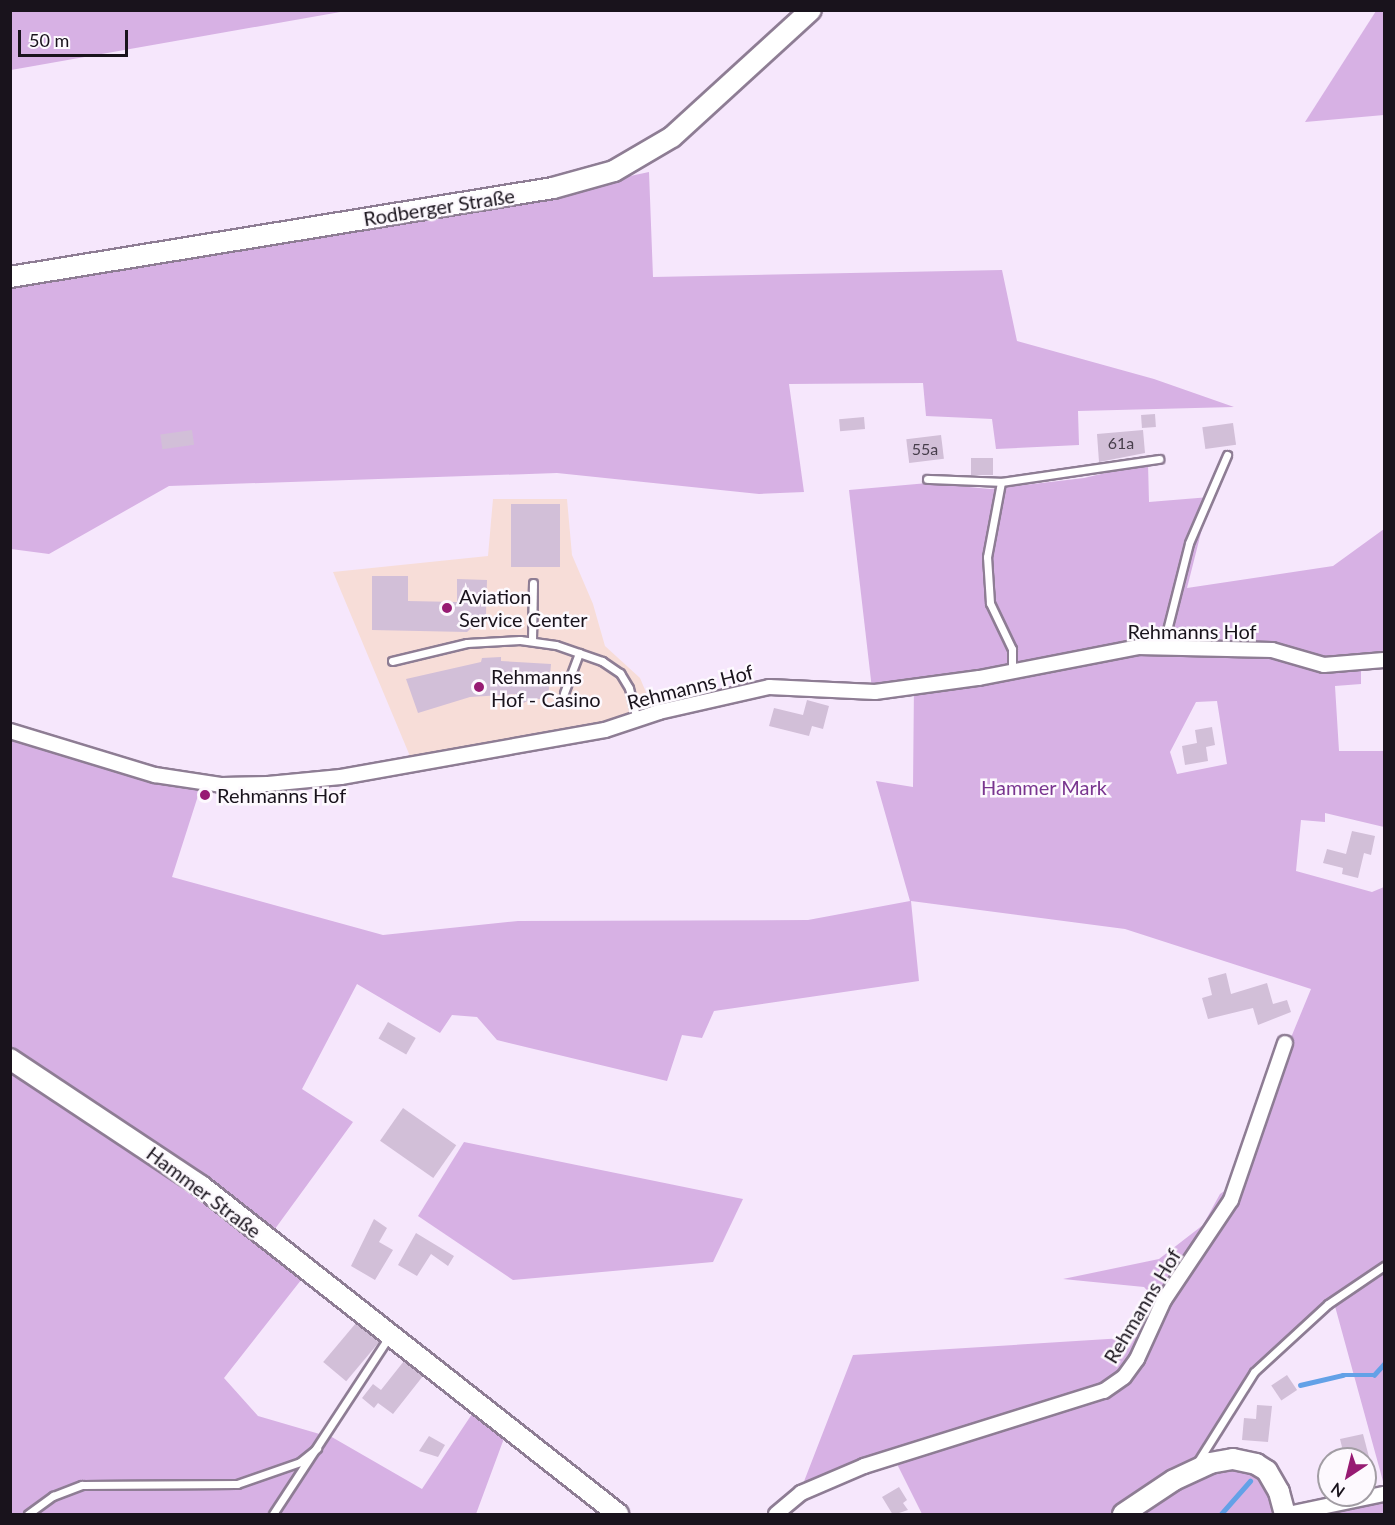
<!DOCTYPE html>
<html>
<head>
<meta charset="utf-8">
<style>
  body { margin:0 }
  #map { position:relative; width:1395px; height:1525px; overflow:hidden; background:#f6e7fc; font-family:Lato,sans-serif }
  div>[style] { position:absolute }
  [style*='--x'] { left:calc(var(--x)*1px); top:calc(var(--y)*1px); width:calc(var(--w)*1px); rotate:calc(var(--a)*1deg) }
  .commercial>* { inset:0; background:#f7ddd8 }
  .green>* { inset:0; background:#d7b1e4 }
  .stream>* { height:4.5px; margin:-2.25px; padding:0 2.25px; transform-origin:2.25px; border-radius:2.25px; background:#63a1e7 }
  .building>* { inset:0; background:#d2bfd8; transform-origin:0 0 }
  .roads { filter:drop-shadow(2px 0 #8e7d94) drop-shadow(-2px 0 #8e7d94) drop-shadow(0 2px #8e7d94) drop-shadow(0 -2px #8e7d94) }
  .lane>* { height:7px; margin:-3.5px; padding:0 3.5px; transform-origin:3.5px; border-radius:3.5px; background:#fff }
  .street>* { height:14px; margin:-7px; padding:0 7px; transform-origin:7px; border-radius:7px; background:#fff }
  .secondary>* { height:20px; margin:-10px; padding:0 10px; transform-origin:10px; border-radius:10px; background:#fff }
  .dots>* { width:16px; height:16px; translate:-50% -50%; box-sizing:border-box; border:3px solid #fdf9fe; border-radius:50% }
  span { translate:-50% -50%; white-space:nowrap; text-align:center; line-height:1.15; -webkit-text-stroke:5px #fdf9fe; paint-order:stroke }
  .number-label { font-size:16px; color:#473e4b }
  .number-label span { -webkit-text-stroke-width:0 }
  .street-label { font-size:20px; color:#19131c }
  .poi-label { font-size:20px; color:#19131c }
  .left { translate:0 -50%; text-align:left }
  .park-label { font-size:20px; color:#79358f }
  .frame { position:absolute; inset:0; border:12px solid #19131c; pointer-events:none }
  .north { position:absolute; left:1317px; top:1447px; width:60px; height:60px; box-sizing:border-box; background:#fdf9fe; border:2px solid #a29da4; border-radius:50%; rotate:215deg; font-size:16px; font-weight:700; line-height:24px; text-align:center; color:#19131c }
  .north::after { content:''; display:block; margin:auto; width:21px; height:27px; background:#971b73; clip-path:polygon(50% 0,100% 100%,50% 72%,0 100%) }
  .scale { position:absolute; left:18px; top:30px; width:110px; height:27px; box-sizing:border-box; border:3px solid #19131c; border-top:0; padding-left:8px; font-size:18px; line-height:21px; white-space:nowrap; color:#19131c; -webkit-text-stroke:4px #fdf9fe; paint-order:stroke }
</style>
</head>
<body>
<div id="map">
  <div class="commercial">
    <i style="clip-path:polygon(493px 499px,567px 499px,572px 555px,593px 604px,605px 646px,640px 678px,653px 709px,629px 719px,412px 761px,333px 572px,488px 556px)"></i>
  </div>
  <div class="green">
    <i style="clip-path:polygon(11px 10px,346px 10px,346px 11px,11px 70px)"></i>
    <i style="clip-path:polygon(1376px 11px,1384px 11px,1384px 115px,1305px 122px)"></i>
    <i style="clip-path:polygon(649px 172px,653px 277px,1002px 270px,1017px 341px,1154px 379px,1234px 407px,1078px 411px,1079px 445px,996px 449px,992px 419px,926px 416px,923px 383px,789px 384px,804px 492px,759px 494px,557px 473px,169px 486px,49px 554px,11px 549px,10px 282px,442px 216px)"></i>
    <i style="clip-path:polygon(evenodd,1148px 463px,1149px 502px,1210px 497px,1187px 588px,1333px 566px,1384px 529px,1384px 663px,1361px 666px,1361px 684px,1335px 686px,1339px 751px,1384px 751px,1384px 827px,1325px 813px,1325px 822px,1301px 820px,1296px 871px,1372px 892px,1384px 887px,1384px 1485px,1333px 1299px,1294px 1329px,1258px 1364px,1197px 1458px,1113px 1514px,922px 1514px,891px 1452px,803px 1484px,853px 1355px,1140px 1337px,1155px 1299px,1144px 1287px,1063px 1279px,1159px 1259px,1203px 1225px,1220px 1194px,1242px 1179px,1264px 1103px,1311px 989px,1125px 929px,911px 901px,919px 981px,714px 1011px,702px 1038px,682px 1035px,667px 1081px,497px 1040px,477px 1017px,452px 1015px,440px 1033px,357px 984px,302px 1089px,353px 1122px,272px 1233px,305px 1275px,224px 1378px,258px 1416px,323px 1435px,307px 1455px,266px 1476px,295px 1468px,314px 1457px,330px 1436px,422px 1489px,476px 1408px,506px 1433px,476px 1514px,11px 1514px,10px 1065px,69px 1110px,74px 1094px,11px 1046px,11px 730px,204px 777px,172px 877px,383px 935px,518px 921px,808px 920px,910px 901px,876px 781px,913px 787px,914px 684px,872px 689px,849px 490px,928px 483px,990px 489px,1084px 478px,1148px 463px,1217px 701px,1227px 764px,1177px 774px,1170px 752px,1196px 702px,1217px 701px)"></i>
    <i style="clip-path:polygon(464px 1142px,743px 1199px,713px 1262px,513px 1280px,418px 1216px)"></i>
    <i style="clip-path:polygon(1225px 1469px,1247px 1471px,1266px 1486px,1278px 1514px,1142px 1514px,1198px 1479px)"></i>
    <i style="clip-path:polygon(1384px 1499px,1384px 1514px,1312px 1514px)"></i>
  </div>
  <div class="stream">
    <i style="--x:1300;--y:1385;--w:44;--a:-13.1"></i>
    <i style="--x:1343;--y:1375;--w:31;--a:0"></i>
    <i style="--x:1374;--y:1375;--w:15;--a:-48"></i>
    <i style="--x:1221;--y:1514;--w:44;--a:-48.7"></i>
  </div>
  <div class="building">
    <i style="left:1155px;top:414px;width:13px;height:14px;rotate:86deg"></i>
    <i style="left:864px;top:417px;width:12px;height:25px;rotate:85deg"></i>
    <i style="left:1233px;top:423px;width:22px;height:31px;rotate:82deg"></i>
    <i style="left:192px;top:430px;width:15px;height:32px;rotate:82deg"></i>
    <i style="clip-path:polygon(1143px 430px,1145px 453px,1099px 462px,1097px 434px)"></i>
    <i style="left:941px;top:435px;width:24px;height:35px;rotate:83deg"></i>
    <i style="left:993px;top:458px;width:17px;height:22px;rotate:90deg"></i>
    <i style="left:511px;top:504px;width:49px;height:63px"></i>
    <i style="clip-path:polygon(372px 576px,408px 576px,408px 601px,457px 602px,457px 579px,487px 580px,486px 614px,467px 632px,372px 630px)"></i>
    <i style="clip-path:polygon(501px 657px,501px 661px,551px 664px,548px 699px,532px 699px,517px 706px,516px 694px,470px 697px,418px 713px,406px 679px,481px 662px,482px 658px)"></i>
    <i style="clip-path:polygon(807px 700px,829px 706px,823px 729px,812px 726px,809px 736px,769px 726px,774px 708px,803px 715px)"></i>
    <i style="clip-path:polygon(1212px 727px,1215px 745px,1206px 747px,1208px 761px,1185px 765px,1182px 746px,1197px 743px,1195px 730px)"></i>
    <i style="clip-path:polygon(1352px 831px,1375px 836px,1371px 855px,1364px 853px,1358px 878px,1342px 874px,1343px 868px,1323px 863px,1327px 849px,1346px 854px)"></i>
    <i style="clip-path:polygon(1226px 973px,1231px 994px,1267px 983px,1273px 1004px,1287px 1000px,1291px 1012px,1258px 1025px,1253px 1008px,1208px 1019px,1202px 998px,1212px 995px,1208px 978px)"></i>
    <i style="left:388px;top:1022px;width:32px;height:19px;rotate:30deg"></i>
    <i style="left:403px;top:1108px;width:65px;height:40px;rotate:35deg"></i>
    <i style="clip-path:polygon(374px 1219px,387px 1228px,379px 1242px,393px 1250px,375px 1280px,351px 1266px)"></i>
    <i style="clip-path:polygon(416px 1233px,454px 1256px,448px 1266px,431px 1254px,417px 1276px,398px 1265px)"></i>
    <i style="left:356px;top:1323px;width:30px;height:51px;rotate:40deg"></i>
    <i style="clip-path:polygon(404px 1361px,423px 1376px,393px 1414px,378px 1403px,374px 1408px,362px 1398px,373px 1384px,381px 1390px)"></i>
    <i style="left:1287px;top:1375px;width:18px;height:19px;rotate:56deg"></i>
    <i style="clip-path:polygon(1257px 1405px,1272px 1406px,1268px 1442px,1242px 1440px,1244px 1418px,1256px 1419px)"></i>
    <i style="clip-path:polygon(1363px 1434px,1369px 1457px,1345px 1459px,1340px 1439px)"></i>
    <i style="clip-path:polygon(429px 1436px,445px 1445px,438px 1457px,419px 1451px)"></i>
    <i style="clip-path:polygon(899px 1487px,907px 1500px,903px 1503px,908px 1510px,893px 1515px,882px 1497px)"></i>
  </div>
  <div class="roads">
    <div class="lane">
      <i style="--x:927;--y:479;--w:74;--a:2.3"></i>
      <i style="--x:532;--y:640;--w:57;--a:-89"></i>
      <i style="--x:1163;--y:646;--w:106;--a:-75.8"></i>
      <i style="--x:1189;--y:543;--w:96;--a:-66.6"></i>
      <i style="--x:392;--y:661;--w:77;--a:-13.5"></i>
      <i style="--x:467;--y:643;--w:53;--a:-3.2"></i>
      <i style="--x:520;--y:640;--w:36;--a:8"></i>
      <i style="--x:556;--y:645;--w:49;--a:19.2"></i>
      <i style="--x:602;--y:661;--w:22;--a:34"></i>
      <i style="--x:620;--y:673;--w:17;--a:59"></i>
      <i style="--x:629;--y:688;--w:32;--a:76"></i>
      <i style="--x:1012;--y:670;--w:21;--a:-90"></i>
      <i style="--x:1012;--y:649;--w:51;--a:-115.6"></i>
      <i style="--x:990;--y:603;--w:46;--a:-93.7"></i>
      <i style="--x:987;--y:557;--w:76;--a:-79.4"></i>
      <i style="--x:1001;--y:482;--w:160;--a:-8.3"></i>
      <i style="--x:564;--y:693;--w:43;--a:-69.4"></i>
      <i style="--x:1197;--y:1463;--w:107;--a:-57.9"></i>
      <i style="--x:1254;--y:1372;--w:100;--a:-42.6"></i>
      <i style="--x:1328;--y:1304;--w:68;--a:-34.2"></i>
      <i style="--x:1365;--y:1480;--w:17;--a:69"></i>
      <i style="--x:28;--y:1514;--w:31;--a:-36"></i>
      <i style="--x:53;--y:1496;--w:31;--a:-21"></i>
      <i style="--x:82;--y:1485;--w:155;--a:-0.4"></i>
      <i style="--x:237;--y:1484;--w:67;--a:-19.2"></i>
      <i style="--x:300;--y:1462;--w:22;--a:-39"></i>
      <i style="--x:273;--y:1514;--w:212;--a:-56.8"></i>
    </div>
    <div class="street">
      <i style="--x:10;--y:731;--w:152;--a:16.9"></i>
      <i style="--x:155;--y:775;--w:68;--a:8.5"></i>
      <i style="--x:222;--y:785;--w:46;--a:-1.2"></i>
      <i style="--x:268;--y:784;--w:73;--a:-5.5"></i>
      <i style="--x:341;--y:777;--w:268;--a:-10.1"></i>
      <i style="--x:605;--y:730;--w:57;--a:-18.4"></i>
      <i style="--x:659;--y:712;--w:113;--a:-12.8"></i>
      <i style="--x:769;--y:687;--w:106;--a:2.7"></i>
      <i style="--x:875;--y:692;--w:105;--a:-7.7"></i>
      <i style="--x:979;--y:678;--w:162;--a:-11"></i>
      <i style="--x:1138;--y:647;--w:134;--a:1.3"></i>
      <i style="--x:1272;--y:650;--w:54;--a:16.1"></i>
      <i style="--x:1324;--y:665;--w:60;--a:-4.8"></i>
      <i style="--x:776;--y:1514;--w:33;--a:-40"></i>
      <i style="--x:801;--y:1493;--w:69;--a:-23.2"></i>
      <i style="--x:864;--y:1466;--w:251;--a:-17.4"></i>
      <i style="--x:1104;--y:1391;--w:24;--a:-35"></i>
      <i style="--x:1124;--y:1377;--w:22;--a:-54"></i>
      <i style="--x:1137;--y:1359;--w:65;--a:-65.4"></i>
      <i style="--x:1164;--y:1300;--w:120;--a:-56.2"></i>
      <i style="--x:1231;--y:1200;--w:166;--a:-71"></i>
      <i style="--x:1288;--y:1514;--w:98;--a:-11.8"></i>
    </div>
    <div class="secondary">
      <i style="--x:10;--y:277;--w:550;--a:-9.31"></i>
      <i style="--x:553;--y:188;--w:63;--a:-15.6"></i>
      <i style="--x:614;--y:171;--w:67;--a:-30.4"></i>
      <i style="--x:672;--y:137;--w:188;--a:-42.4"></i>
      <i style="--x:10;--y:1059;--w:229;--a:33.6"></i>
      <i style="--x:201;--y:1186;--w:531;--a:38.19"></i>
      <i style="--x:1123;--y:1514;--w:61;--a:-33.7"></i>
      <i style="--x:1174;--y:1480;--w:40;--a:-25"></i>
      <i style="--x:1210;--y:1463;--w:23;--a:-10"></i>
      <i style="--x:1233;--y:1459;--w:24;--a:12"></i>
      <i style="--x:1256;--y:1464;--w:13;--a:32"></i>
      <i style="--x:1267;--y:1471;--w:24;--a:60"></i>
      <i style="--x:1279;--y:1492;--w:23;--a:75"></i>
    </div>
  </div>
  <div class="dots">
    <i style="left:447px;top:608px;background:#971b73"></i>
    <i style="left:479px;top:687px;background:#971b73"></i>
    <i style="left:205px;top:795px;background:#971b73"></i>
  </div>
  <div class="number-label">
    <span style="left:1121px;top:443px">61a</span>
    <span style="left:925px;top:449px">55a</span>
  </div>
  <div class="street-label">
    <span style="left:439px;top:207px;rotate:-9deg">Rodberger Straße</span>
    <span style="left:1192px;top:631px">Rehmanns Hof</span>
    <span style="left:690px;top:687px;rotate:-14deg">Rehmanns Hof</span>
    <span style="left:204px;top:1192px;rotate:37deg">Hammer Straße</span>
    <span style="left:1142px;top:1306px;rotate:-59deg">Rehmanns Hof</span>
  </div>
  <div class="poi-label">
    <span class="left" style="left:459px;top:608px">Aviation<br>Service Center</span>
    <span class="left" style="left:491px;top:688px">Rehmanns<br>Hof - Casino</span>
    <span class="left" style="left:217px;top:795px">Rehmanns Hof</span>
  </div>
  <div class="park-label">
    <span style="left:1044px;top:787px">Hammer Mark</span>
  </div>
  <div class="frame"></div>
  <div class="north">N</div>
  <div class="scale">50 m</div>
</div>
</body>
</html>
